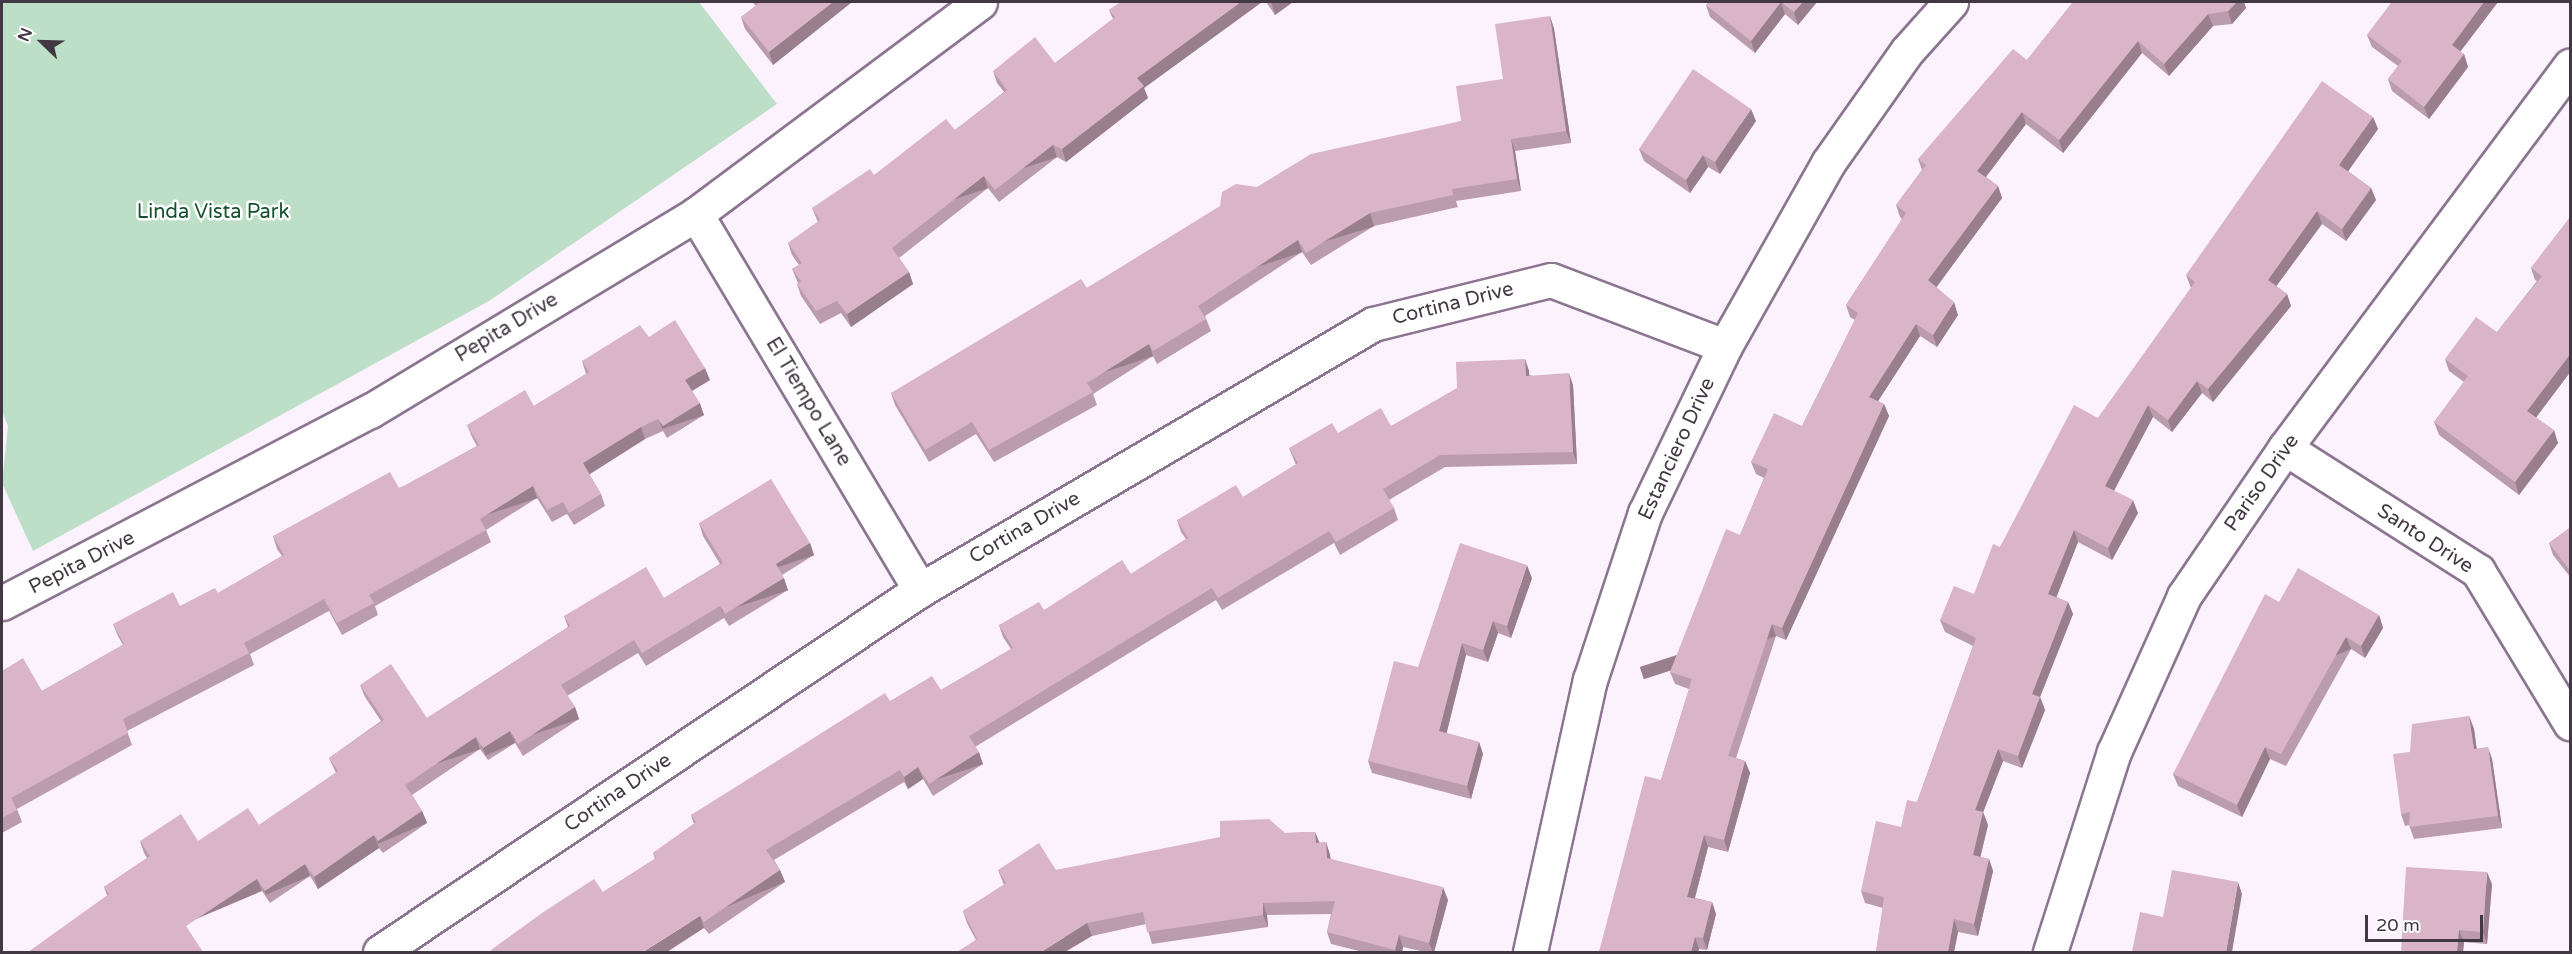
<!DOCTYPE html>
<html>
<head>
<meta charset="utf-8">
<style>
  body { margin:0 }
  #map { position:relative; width:2572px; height:954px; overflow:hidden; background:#fcf2fe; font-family:"Varela Round",sans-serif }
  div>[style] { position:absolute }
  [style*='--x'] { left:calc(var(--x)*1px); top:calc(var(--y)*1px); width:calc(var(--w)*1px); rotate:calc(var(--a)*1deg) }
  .green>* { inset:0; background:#bedfc7 }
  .roads { filter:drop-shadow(2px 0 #8c7590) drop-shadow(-2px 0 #8c7590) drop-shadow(0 2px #8c7590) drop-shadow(0 -2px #8c7590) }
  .minor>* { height:33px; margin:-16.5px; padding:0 16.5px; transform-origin:16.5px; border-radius:16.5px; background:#fff }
  .wall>* { inset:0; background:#bb9cac }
  .shaded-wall>* { inset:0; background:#997f8c; transform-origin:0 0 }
  .building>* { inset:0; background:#dab5c8 }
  span { translate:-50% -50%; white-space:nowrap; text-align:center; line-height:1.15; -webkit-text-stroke:5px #fff; paint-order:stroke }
  .park-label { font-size:20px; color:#17522f }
  .street-label { font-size:20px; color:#423843 }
  .frame { position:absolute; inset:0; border:3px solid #423843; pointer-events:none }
  .north { position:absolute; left:12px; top:12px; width:60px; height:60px; -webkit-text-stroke:4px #fff; paint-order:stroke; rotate:293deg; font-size:16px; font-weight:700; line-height:24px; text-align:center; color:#423843 }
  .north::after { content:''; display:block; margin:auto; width:21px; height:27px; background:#423843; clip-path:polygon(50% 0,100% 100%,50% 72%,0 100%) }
  .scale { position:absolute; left:2365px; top:915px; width:118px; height:27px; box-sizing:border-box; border:3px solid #423843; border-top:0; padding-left:8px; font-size:18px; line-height:21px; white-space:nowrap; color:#423843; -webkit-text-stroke:4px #fff; paint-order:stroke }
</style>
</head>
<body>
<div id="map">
  <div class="green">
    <i style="clip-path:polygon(2px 2px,699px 2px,777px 104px,489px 301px,33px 551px,2px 483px,8px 426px,2px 411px)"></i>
  </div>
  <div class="roads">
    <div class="minor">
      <i style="--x:696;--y:214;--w:438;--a:59.2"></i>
      <i style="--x:2285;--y:448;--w:229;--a:32.5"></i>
      <i style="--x:2478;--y:571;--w:178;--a:58.8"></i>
      <i style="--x:2;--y:603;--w:415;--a:-27.6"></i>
      <i style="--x:370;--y:411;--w:381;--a:-31.1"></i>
      <i style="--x:696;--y:214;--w:354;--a:-36.7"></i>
      <i style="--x:380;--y:952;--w:650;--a:-33.84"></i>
      <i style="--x:920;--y:590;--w:525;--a:-30.42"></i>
      <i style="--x:1373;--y:324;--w:183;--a:-13.9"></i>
      <i style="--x:1551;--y:280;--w:186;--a:20.8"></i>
      <i style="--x:1530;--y:952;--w:279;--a:-77.6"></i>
      <i style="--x:1590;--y:680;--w:176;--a:-71.8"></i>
      <i style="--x:1645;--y:513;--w:185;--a:-64.4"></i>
      <i style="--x:1725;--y:346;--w:210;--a:-60.6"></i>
      <i style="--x:1828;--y:163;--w:137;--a:-54.8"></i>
      <i style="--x:1907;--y:51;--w:66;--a:-48.1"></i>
      <i style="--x:2050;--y:952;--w:210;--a:-72.3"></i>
      <i style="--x:2114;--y:752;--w:171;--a:-65.8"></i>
      <i style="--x:2184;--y:596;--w:179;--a:-55.7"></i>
      <i style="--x:2285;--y:448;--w:477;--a:-53.3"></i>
    </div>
  </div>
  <div class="wall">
    <i style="clip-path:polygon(752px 2px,852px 2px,773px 65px,745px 29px,741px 17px,756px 6px)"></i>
    <i style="clip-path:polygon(1121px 2px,1262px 2px,1144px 88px,1148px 98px,1066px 162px,1057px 157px,999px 202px,988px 188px,899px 258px,909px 272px,913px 284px,851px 327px,841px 313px,820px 324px,801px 296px,797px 284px,798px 283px,792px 269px,799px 265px,792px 255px,788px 243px,818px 222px,812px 208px,874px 175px,955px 130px,1004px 92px,997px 83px,993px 71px,1055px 63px,1113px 19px,1109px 10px)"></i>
    <i style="clip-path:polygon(1266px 2px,1293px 2px,1275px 15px)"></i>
    <i style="clip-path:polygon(1709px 2px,1817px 2px,1798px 25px,1785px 14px,1755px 53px,1710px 17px,1706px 5px)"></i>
    <i style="clip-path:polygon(2073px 2px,2244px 2px,2246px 8px,2232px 24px,2213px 26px,2169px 76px,2142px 53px,2063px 153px,2026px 124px,1986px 177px,1998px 186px,2002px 198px,1936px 287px,1958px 315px,1937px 347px,1920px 336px,1878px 401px,1884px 404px,1889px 416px,1786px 640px,1776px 636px,1736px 758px,1745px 761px,1750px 773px,1728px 852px,1708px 847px,1695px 898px,1712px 902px,1716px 914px,1707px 950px,1699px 949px,1698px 952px,1599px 952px,1661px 780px,1689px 689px,1675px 684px,1670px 672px,1740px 535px,1764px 478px,1756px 474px,1751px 462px,1802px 426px,1855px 320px,1850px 317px,1846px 305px,1902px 219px,1900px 217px,1896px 205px,1922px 170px,1918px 159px,2027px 60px)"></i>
    <i style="clip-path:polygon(2392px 2px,2498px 2px,2460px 52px,2464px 54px,2468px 67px,2429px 119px,2392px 91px,2388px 79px,2398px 66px,2372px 47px,2367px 35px)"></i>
    <i style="clip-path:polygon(1550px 16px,1554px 29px,1571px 143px,1515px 151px,1521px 191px,1456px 201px,1458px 207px,1374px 226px,1311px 265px,1302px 252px,1205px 316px,1211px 331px,1157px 364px,1153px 356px,1093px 394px,1097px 405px,994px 462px,976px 434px,929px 462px,895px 405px,891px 393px,1087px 288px,1257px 187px,1461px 121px,1503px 79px)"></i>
    <i style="clip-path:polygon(2373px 117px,2378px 129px,2348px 171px,2371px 188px,2376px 200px,2346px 241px,2322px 224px,2276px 286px,2287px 294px,2291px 306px,2213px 402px,2202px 393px,2172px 432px,2153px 417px,2114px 491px,2138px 513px,2112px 560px,2078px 542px,2056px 597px,2068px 602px,2073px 614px,2040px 697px,2045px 710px,2022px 768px,2003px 761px,1983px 812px,1988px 825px,1980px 857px,1989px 859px,1993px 871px,1978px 936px,1958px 932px,1954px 952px,1876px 952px,1883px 908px,1865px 903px,1861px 891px,1917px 802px,1973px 646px,1945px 632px,1940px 620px,1974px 594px,2000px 547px,2098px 418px,2191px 288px,2186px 275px)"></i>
    <i style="clip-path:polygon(1756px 121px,1720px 174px,1708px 167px,1690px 193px,1644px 161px,1639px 149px)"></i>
    <i style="clip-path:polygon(2571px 216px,2571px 371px,2536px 417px,2558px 443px,2519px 495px,2439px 435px,2434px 422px,2464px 382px,2449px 371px,2445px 359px,2497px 332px,2537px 281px,2535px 280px,2531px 268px)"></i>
    <i style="clip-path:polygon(649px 337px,710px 380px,692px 391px,704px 415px,667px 438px,663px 431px,645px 439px,589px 474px,601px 494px,605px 506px,574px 525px,567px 514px,552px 522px,537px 498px,486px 530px,491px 542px,375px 606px,378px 615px,342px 635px,329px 611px,250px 654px,254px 665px,127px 731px,132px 745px,17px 809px,22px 822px,2px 833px,2px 671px,42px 691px,123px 645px,118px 636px,113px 624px,180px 606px,218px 593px,282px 556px,277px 549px,273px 536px,404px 486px,477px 446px,472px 437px,467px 425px,534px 406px,586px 374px,582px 361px)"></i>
    <i style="clip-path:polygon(1525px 359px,1529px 371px,1529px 375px,1573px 385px,1577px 464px,1445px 467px,1389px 500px,1394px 508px,1398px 520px,1340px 555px,1334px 543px,1222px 610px,1216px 600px,975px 747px,983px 764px,933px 796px,923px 779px,908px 789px,904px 782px,774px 860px,780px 870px,785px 882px,709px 934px,704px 928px,603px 892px,655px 859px,653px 853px,694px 824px,691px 815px,890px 701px,941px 690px,1011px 649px,1003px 637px,999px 625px,1044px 610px,1131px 574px,1186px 539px,1181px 532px,1177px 520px,1243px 497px,1296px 465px,1289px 448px,1338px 433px,1391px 426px)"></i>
    <i style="clip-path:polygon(699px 523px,810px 543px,814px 555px,782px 575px,788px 590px,729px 626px,724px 618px,646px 666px,638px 653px,567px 696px,575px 707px,579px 719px,523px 756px,515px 743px,488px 760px,480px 749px,412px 795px,422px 811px,427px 823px,383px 853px,379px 848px,318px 889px,310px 876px,270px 903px,262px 891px,107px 895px,104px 887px,147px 858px,144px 853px,140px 841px,198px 841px,259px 825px,336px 773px,329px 758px,381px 721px,365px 697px,360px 685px,427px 718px,568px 627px,564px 616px,664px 598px,720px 564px,703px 536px)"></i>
    <i style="clip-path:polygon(2571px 527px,2571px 578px,2553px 555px,2549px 543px)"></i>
    <i style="clip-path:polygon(1532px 578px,1511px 638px,1498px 633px,1488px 662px,1466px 655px,1446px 733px,1479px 742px,1483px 754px,1471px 799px,1372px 773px,1368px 761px,1418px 667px)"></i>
    <i style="clip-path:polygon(2279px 602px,2379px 615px,2383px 628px,2365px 658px,2351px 649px,2286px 766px,2270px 759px,2242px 817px,2178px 786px,2173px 774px)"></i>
    <i style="clip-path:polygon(2469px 716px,2474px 729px,2477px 749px,2492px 759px,2502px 828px,2414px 839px,2409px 825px,2405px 826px,2401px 814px,2410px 752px)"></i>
    <i style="clip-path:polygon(1315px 832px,1319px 843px,1326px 842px,1330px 855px,1331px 859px,1448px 900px,1434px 952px,1425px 952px,1403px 947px,1402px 952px,1363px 952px,1331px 944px,1327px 932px,1331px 914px,1267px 915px,1268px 927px,1152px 944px,1146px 924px,1092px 936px,976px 940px,967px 923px,963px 911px,1004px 885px,998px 870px,1056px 870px,1285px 833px)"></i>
    <i style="clip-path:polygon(2492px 884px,2487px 944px,2464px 942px,2463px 952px,2401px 952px)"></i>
  </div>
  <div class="shaded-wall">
    <i style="clip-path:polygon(833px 2px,852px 2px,773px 65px,769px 52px)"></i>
    <i style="clip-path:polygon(1241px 2px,1262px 2px,1144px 88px,1148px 98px,1066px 162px,1062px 149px,1137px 78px)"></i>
    <i style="clip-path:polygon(1271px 2px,1293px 2px,1275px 15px)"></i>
    <i style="clip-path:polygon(1781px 2px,1785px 14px,1755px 53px,1751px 41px)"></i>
    <i style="clip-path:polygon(1803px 2px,1817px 2px,1798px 25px,1794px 12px)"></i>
    <i style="clip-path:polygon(2237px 2px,2244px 2px,2246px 8px,2232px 24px,2228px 11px)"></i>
    <i style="clip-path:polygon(2484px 2px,2498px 2px,2456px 57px,2452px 45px)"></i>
    <i style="clip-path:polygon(2208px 14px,2213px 26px,2169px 76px,2164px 64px)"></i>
    <i style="clip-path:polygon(1550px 16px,1554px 29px,1571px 143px,1566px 131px)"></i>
    <i style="clip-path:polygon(2138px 41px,2142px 53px,2063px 153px,2059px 140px)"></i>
    <i style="clip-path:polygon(2464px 54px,2468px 67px,2429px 119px,2424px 107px)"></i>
    <i style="clip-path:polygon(1751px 109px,1756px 121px,1720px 174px,1715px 162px)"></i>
    <i style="clip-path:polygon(2022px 112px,2026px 124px,1981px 183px,1977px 171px)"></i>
    <i style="clip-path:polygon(2373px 117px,2378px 129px,2344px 177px,2339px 165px)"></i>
    <i style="clip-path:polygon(1511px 139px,1515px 151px,1521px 191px,1517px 179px)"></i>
    <i style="left:1053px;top:145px;width:13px;height:73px;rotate:72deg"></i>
    <i style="clip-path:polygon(1703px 155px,1708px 167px,1690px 193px,1686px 180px)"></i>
    <i style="left:984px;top:176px;width:13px;height:117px;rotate:72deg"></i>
    <i style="clip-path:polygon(1998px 186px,2002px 198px,1933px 292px,1928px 280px)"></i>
    <i style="clip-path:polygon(2371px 188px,2376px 200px,2346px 241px,2342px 229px)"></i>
    <i style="clip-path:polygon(2317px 211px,2322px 224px,2272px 292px,2268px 280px)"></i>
    <i style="left:1370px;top:213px;width:14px;height:75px;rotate:73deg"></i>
    <i style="left:1298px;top:240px;width:13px;height:120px;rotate:72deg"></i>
    <i style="clip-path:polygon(909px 272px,913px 284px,851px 327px,847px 314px)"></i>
    <i style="clip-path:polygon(2287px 294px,2291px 306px,2213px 402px,2208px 389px)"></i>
    <i style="clip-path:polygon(1954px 302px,1958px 315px,1937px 347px,1933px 335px)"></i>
    <i style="clip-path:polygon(1916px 324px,1920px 336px,1873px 409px,1869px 397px)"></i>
    <i style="left:1149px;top:344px;width:13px;height:73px;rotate:72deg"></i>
    <i style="clip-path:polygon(2571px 353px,2571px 371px,2532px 423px,2527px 411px)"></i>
    <i style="clip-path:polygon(1525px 359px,1529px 371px,1530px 388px,1526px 376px)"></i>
    <i style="clip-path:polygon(705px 368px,710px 380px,690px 392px,685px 380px)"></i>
    <i style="clip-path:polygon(1569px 373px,1573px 385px,1577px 464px,1573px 452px)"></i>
    <i style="clip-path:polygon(2197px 381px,2202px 393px,2172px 432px,2168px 420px)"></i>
    <i style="left:700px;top:403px;width:13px;height:44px;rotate:72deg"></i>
    <i style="clip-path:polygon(1884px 404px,1889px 416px,1786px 640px,1782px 628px)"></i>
    <i style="clip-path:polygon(2148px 405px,2153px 417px,2110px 498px,2105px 486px)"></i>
    <i style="clip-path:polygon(641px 427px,645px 439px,587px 476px,583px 463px)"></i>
    <i style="clip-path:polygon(2554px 430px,2558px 443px,2519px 495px,2515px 482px)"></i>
    <i style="left:533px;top:486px;width:13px;height:62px;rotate:72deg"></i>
    <i style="clip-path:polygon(2133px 500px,2138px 513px,2112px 560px,2108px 548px)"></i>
    <i style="clip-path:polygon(2074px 530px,2078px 542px,2053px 606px,2048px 594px)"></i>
    <i style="left:810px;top:543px;width:13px;height:40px;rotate:72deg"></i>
    <i style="clip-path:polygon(1527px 565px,1532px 578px,1511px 638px,1507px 626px)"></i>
    <i style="left:784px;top:578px;width:13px;height:69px;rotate:72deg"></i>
    <i style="clip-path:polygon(2068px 602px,2073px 614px,2040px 697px,2045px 710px,2022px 768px,2018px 756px,2032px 694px)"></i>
    <i style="clip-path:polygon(2379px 615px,2383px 628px,2365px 658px,2361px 646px)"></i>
    <i style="clip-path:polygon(1493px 621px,1498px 633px,1488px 662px,1483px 650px)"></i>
    <i style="left:1772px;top:624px;width:13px;height:139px;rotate:72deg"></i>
    <i style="left:2346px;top:637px;width:13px;height:134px;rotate:67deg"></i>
    <i style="clip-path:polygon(1462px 643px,1466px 655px,1444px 744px,1439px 731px)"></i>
    <i style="left:575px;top:707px;width:13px;height:68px;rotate:72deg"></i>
    <i style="clip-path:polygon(2469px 716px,2474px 729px,2478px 762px,2474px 749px)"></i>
    <i style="left:510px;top:731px;width:13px;height:32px;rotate:67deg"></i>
    <i style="left:476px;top:737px;width:13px;height:86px;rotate:72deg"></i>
    <i style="clip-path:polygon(1479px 742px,1483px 754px,1471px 799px,1467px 786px)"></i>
    <i style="clip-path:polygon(2265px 747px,2270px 759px,2242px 817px,2237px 805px)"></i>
    <i style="clip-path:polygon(2488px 747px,2492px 759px,2502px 828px,2498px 816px)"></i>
    <i style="clip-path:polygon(1998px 749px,2003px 761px,1979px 823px,1975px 810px)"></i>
    <i style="left:979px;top:752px;width:13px;height:59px;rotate:72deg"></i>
    <i style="clip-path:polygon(1745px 761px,1750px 773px,1728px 852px,1724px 840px)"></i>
    <i style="clip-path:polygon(918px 767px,923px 779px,908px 789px,904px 777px)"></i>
    <i style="left:422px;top:811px;width:13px;height:53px;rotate:67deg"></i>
    <i style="clip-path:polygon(1983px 812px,1988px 825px,1978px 867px,1973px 855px)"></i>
    <i style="clip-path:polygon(1315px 832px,1320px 844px,1316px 843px)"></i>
    <i style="clip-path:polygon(374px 835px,379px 848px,318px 889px,314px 877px)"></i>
    <i style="clip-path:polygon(1704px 835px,1708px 847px,1692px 909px,1687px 897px)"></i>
    <i style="clip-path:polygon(1326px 842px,1330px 855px,1331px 870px,1327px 858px)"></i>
    <i style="clip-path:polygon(1989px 859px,1993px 871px,1978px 936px,1974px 924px)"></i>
    <i style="left:305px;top:864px;width:13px;height:48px;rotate:67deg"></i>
    <i style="left:780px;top:870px;width:13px;height:92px;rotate:67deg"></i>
    <i style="clip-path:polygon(2487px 872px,2492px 884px,2487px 944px,2483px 932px)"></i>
    <i style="left:257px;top:879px;width:13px;height:85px;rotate:67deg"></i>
    <i style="clip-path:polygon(2238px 882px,2242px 894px,2232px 952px,2226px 952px)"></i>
    <i style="clip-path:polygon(1443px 887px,1448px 900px,1434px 952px,1433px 952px,1429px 943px)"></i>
    <i style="clip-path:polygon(1712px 902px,1716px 914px,1707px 950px,1703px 938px)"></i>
    <i style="clip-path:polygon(1263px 903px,1267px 915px,1268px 927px,1263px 915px)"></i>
    <i style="clip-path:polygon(700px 916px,704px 928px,667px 952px,643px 952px)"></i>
    <i style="clip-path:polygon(1954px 919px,1958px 932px,1954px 952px,1948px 952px)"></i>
    <i style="clip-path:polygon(1087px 923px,1092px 936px,1065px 952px,1041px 952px)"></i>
    <i style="clip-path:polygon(2459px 930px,2464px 942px,2463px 952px,2457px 952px)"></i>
    <i style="clip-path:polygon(1399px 935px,1403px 947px,1402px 952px,1396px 952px,1395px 950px)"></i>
    <i style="clip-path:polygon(1695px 937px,1699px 949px,1698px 952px,1691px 952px)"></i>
  </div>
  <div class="building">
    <i style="clip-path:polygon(757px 2px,833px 2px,769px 52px,741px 17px,759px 3px)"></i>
    <i style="clip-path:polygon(1121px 2px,1241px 2px,1137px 78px,1144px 86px,1062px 149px,1053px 145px,995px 190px,984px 176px,892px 248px,909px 272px,847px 314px,837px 301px,816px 311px,797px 284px,801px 281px,792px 269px,802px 263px,788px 243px,820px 220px,812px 208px,870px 169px,874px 175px,946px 119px,955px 130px,1007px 90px,993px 71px,1035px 37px,1055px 63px,1115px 17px,1109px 10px)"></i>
    <i style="clip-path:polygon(1709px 2px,1803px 2px,1794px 12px,1781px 2px,1751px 41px,1706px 5px)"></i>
    <i style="clip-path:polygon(2073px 2px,2237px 2px,2228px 11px,2208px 14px,2164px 64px,2138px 41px,2059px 140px,2022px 112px,1977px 171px,1998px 186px,1928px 280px,1954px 302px,1933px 335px,1916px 324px,1869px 397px,1884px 404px,1782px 628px,1772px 624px,1728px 756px,1745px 761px,1724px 840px,1704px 835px,1687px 897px,1712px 902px,1703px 938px,1695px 937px,1691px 952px,1599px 952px,1645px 776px,1661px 780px,1692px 679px,1670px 672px,1726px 529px,1740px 535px,1768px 469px,1751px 462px,1774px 413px,1802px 426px,1858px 313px,1846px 305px,1906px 213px,1896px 205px,1926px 165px,1918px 159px,2013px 49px,2027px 60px)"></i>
    <i style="clip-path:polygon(2392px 2px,2484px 2px,2452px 45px,2464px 54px,2424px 107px,2388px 79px,2402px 61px,2367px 35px)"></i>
    <i style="clip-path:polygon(1550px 16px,1566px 131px,1511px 139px,1517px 179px,1452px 189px,1453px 195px,1370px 213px,1306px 253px,1298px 240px,1198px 306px,1206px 319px,1153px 351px,1149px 344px,1087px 383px,1093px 392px,989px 450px,972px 422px,925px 450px,891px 393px,1081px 279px,1087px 288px,1220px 206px,1222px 192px,1236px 184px,1257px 187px,1311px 154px,1461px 121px,1456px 86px,1503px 79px,1495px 24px)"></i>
    <i style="clip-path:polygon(1693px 69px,1751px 109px,1715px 162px,1703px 155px,1686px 180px,1639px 149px)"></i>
    <i style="clip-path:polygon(2322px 81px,2373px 117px,2339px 165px,2371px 188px,2342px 229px,2317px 211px,2268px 280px,2287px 294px,2208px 389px,2197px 381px,2168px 420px,2148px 405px,2105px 486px,2133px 500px,2108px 548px,2074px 530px,2048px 594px,2068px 602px,2032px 694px,2040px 697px,2018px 756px,1998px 749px,1975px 810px,1983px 812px,1973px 855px,1989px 859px,1974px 924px,1954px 919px,1948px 952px,1876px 952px,1884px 897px,1861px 891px,1876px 821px,1901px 827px,1907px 800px,1917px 802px,1976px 638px,1940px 620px,1954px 586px,1974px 594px,1993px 544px,2000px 547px,2074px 405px,2098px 418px,2195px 282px,2186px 275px)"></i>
    <i style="clip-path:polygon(2571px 216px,2571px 353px,2527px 411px,2554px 430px,2515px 482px,2434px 422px,2468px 376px,2445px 359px,2476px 317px,2497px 332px,2542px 276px,2531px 268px)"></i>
    <i style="clip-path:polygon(675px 320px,705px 368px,685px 380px,700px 403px,663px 426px,658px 419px,641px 427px,583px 463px,601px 494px,569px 513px,563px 502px,547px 510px,533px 486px,480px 519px,486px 530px,369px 595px,374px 603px,337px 623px,324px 599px,244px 643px,249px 653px,123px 719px,128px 733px,11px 798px,17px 810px,2px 818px,2px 671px,23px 658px,42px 691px,124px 644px,113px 624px,173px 592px,180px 606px,215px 588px,218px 593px,284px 555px,273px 536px,390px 472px,399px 488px,404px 486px,479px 445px,467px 425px,525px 390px,534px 406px,589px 372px,582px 361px,640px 325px,649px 337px)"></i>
    <i style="clip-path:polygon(1525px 359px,1526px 376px,1569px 373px,1573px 452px,1440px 455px,1383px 489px,1394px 508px,1336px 542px,1329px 531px,1218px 598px,1212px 588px,969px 736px,979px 752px,929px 784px,918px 767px,904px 777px,900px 770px,766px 850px,780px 870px,704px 922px,700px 916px,643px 952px,489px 952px,491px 950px,542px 913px,594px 879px,603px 892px,656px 858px,653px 853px,696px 822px,691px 815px,885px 693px,890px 701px,932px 676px,941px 690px,1013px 648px,999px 625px,1039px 602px,1044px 610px,1122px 560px,1131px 574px,1188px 538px,1177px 520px,1236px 485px,1243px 497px,1298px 463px,1289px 448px,1332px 423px,1338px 433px,1381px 408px,1391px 426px,1457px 388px,1456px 362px)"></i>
    <i style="clip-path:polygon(771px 479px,810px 543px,776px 564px,784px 578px,725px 614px,720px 606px,642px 653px,634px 640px,561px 685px,575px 707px,518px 744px,510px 731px,483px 748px,476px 737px,405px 785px,422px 811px,378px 841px,374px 835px,314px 877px,305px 864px,265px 891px,257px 879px,186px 926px,203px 952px,28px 952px,109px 894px,104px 887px,150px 856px,140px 841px,181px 814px,198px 841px,248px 808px,259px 825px,338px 771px,329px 758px,384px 720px,360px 685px,391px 664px,427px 718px,570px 626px,564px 616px,646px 567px,664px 598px,723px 563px,699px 523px)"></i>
    <i style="clip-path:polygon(2571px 527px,2571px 572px,2549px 543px)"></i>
    <i style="clip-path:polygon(1460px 543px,1527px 565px,1507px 626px,1493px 621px,1483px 650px,1462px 643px,1439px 731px,1479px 742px,1467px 786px,1368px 761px,1394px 661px,1418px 667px)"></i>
    <i style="clip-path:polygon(2298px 568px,2379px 615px,2361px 646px,2346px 637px,2281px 754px,2265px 747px,2237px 805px,2173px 774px,2265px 594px,2279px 602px)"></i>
    <i style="clip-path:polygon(2469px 716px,2474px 749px,2488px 747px,2498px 816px,2409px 827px,2410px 812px,2401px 814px,2393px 754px,2410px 752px,2412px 724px)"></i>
    <i style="clip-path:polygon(1269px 819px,1285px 833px,1315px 832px,1316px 843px,1326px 842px,1327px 858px,1443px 887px,1429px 943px,1399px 935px,1395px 950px,1327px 932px,1335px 901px,1263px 903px,1263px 915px,1147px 932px,1143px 912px,1087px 923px,1041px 952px,957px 952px,977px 939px,963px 911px,1006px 883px,998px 870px,1039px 843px,1056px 870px,1220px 837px,1220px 821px)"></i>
    <i style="clip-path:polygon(2406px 867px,2487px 872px,2483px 932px,2459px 930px,2457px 952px,2401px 952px)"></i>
    <i style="clip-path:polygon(2172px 870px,2238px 882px,2226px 952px,2132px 952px,2140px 912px,2163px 917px)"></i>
  </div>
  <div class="park-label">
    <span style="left:213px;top:212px">Linda Vista Park</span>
  </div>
  <div class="street-label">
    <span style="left:1453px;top:304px;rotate:-14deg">Cortina Drive</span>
    <span style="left:507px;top:328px;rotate:-31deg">Pepita Drive</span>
    <span style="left:808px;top:402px;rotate:59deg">El Tiempo Lane</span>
    <span style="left:1677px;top:449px;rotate:-65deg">Estanciero Drive</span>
    <span style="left:2262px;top:483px;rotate:-55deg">Pariso Drive</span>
    <span style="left:1025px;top:528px;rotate:-30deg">Cortina Drive</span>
    <span style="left:2425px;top:539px;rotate:33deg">Santo Drive</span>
    <span style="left:82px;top:563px;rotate:-27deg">Pepita Drive</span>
    <span style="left:618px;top:793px;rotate:-34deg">Cortina Drive</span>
  </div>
  <div class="frame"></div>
  <div class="north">N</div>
  <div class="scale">20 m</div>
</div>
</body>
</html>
